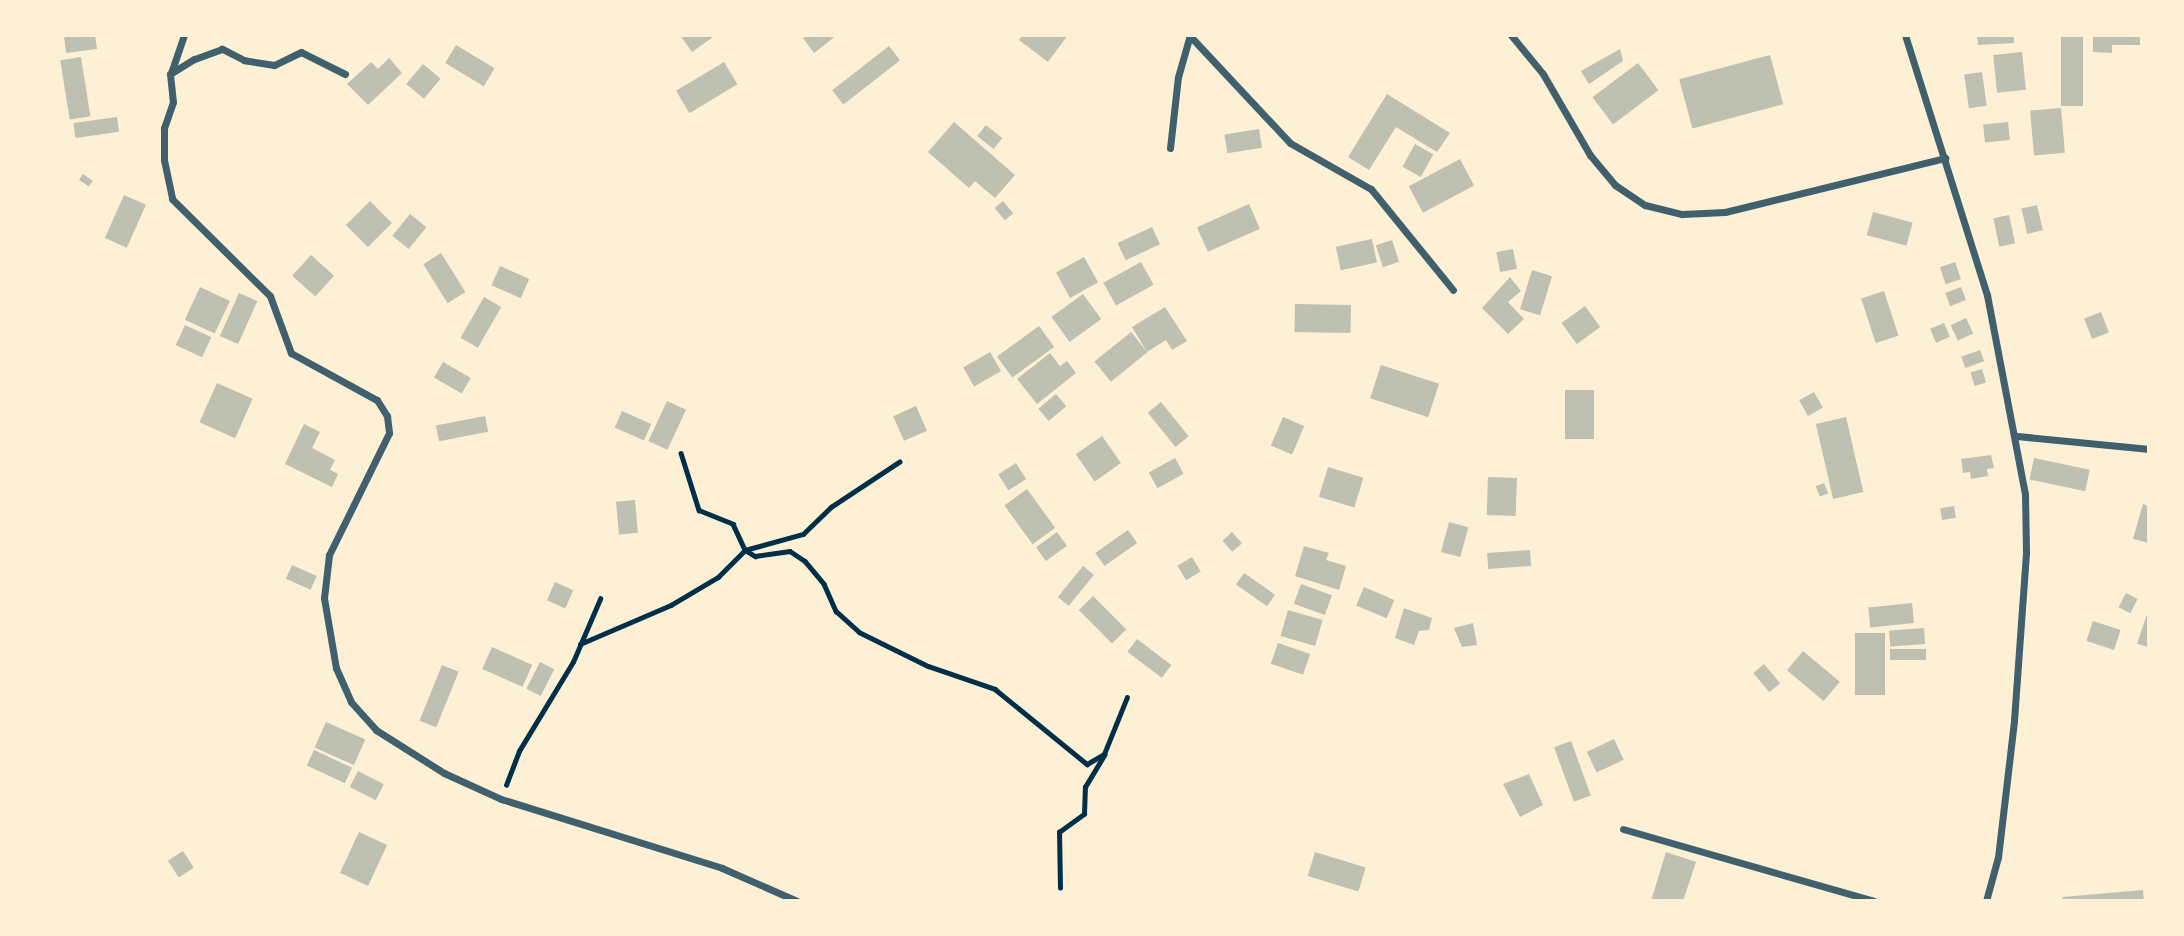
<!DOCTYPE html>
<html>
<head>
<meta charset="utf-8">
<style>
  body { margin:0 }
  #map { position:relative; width:2184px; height:936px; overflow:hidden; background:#fdf0d5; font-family:Mulish,sans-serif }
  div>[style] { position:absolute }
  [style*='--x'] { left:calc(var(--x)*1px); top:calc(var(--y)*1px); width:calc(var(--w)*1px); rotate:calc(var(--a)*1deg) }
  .building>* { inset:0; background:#bec0b2; transform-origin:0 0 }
  .path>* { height:4.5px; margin:-2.25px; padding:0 2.25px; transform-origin:2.25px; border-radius:2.25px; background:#003049 }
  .minor>* { height:7px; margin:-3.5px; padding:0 3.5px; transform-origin:3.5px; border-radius:3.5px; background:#3f606c }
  span { translate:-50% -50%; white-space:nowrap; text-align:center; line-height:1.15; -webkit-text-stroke:6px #fdf0d5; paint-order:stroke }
  .frame { position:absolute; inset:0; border:37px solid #fdf0d5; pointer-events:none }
</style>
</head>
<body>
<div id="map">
  <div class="building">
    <i style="clip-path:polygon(95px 35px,97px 49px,66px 53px,64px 36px)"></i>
    <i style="clip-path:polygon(680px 35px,716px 35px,692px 52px)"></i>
    <i style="clip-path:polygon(807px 35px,837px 35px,814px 53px,803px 38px)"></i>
    <i style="clip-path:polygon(1023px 35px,1068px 35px,1048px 62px,1019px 40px)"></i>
    <i style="clip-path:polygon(1977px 35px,2014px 35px,2014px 43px,1978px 45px)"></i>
    <i style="left:2061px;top:35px;width:22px;height:71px"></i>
    <i style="clip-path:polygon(2093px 35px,2140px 35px,2140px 45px,2112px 45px,2112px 53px,2093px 52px)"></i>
    <i style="left:456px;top:45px;width:45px;height:21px;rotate:31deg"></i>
    <i style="left:889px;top:46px;width:18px;height:72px;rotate:52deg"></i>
    <i style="clip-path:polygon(1620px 49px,1623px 61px,1589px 84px,1581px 71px)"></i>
    <i style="left:2022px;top:52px;width:38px;height:29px;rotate:84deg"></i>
    <i style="left:1770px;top:55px;width:51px;height:94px;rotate:75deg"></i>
    <i style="left:81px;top:57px;width:60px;height:21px;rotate:81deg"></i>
    <i style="clip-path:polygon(389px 58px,402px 73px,368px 105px,347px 84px,371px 62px,378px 69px)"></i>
    <i style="left:724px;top:62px;width:26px;height:56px;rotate:59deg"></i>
    <i style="left:1638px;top:63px;width:34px;height:57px;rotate:53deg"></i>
    <i style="left:423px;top:64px;width:23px;height:26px;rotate:40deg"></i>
    <i style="left:1982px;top:72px;width:34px;height:18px;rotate:82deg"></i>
    <i style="clip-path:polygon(1387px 94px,1450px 133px,1437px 152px,1396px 127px,1369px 170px,1348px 157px)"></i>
    <i style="left:2061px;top:108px;width:45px;height:31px;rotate:85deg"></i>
    <i style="left:117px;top:117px;width:15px;height:44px;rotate:82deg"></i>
    <i style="clip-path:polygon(954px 122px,1015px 175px,995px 198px,975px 181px,969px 188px,928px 152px)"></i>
    <i style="left:2008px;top:122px;width:18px;height:25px;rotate:84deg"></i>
    <i style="left:986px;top:125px;width:21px;height:14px;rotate:39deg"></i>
    <i style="left:1259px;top:129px;width:19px;height:35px;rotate:81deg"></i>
    <i style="left:1415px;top:144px;width:21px;height:26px;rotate:29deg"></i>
    <i style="left:1460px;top:159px;width:30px;height:58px;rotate:62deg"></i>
    <i style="left:83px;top:174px;width:12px;height:7px;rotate:35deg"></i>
    <i style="left:124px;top:195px;width:24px;height:47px;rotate:24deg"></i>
    <i style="left:370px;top:201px;width:31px;height:34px;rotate:45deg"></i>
    <i style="left:1003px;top:201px;width:16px;height:11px;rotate:50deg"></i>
    <i style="left:1249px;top:204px;width:27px;height:57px;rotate:66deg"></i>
    <i style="left:2037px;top:205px;width:26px;height:16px;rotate:77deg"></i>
    <i style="left:1873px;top:212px;width:41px;height:24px;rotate:15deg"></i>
    <i style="left:410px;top:214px;width:21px;height:28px;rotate:39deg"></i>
    <i style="left:2009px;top:215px;width:29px;height:16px;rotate:78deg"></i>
    <i style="left:1152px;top:227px;width:19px;height:38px;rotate:65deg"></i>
    <i style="left:1372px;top:239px;width:24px;height:37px;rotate:78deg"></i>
    <i style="left:1392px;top:240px;width:23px;height:17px;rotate:72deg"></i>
    <i style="left:1513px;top:249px;width:20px;height:17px;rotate:79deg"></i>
    <i style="left:441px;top:253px;width:46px;height:21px;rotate:58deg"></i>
    <i style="left:311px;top:255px;width:31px;height:28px;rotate:42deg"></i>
    <i style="left:1084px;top:257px;width:29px;height:32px;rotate:61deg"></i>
    <i style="left:1141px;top:262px;width:26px;height:43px;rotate:61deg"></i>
    <i style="left:1955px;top:262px;width:18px;height:16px;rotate:71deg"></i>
    <i style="left:500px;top:266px;width:32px;height:21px;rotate:24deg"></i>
    <i style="left:1532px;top:270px;width:21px;height:41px;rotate:17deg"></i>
    <i style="clip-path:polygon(1510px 277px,1521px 291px,1508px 302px,1524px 319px,1508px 334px,1482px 308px)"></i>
    <i style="left:200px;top:287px;width:33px;height:36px;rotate:25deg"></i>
    <i style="left:1961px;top:287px;width:14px;height:17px;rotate:69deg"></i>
    <i style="left:1884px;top:291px;width:47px;height:24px;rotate:72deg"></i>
    <i style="left:239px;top:293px;width:20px;height:47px;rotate:24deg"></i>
    <i style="left:1083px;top:294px;width:31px;height:39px;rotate:54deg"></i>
    <i style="left:484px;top:297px;width:20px;height:47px;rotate:30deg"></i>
    <i style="left:1295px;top:304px;width:56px;height:28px;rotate:1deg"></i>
    <i style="left:1585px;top:306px;width:26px;height:29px;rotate:54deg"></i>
    <i style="clip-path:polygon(1165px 307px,1187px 341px,1172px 350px,1166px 340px,1147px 352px,1132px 327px)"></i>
    <i style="left:2101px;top:312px;width:22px;height:18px;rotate:69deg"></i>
    <i style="left:1966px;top:318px;width:17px;height:17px;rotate:65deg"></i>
    <i style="left:1944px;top:323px;width:15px;height:15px;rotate:67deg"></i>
    <i style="left:185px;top:325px;width:29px;height:22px;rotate:25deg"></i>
    <i style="left:1039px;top:326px;width:26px;height:52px;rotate:54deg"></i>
    <i style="left:1131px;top:332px;width:26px;height:47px;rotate:51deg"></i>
    <i style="left:1980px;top:350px;width:12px;height:20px;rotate:70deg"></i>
    <i style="left:990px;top:352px;width:22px;height:31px;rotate:60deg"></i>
    <i style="clip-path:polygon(1050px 353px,1060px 366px,1067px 361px,1076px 373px,1037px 404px,1017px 379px)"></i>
    <i style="left:443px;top:362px;width:32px;height:18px;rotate:30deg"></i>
    <i style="left:1381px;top:365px;width:61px;height:35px;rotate:18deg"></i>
    <i style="left:1982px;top:369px;width:14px;height:12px;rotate:73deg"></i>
    <i style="left:217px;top:383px;width:39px;height:43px;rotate:24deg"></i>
    <i style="left:1594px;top:390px;width:49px;height:29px;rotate:90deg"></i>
    <i style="left:1814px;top:392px;width:18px;height:17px;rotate:61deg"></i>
    <i style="left:1056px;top:394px;width:16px;height:23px;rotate:50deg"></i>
    <i style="left:667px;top:401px;width:21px;height:44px;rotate:25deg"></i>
    <i style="left:1161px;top:402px;width:44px;height:17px;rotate:51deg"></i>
    <i style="left:916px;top:406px;width:27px;height:25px;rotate:66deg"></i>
    <i style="left:622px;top:411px;width:32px;height:18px;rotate:24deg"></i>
    <i style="left:485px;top:416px;width:16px;height:50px;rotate:79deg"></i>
    <i style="left:1283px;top:417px;width:23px;height:31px;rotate:23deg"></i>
    <i style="left:1846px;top:417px;width:77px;height:31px;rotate:77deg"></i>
    <i style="clip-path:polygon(304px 424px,320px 432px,312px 448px,335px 460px,330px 470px,338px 474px,332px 487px,285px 464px)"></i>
    <i style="left:1102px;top:436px;width:33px;height:32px;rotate:55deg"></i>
    <i style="clip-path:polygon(1991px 455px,1994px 468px,1987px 469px,1988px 476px,1971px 479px,1970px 472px,1963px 473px,1961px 459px)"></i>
    <i style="left:1175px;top:458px;width:18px;height:30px;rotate:61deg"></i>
    <i style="left:2034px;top:458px;width:57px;height:22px;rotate:12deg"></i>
    <i style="left:1016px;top:463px;width:19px;height:21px;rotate:58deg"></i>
    <i style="left:1328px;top:467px;width:37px;height:31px;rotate:17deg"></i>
    <i style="left:1488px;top:477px;width:29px;height:38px;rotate:2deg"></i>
    <i style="left:1824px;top:483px;width:11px;height:9px;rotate:68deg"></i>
    <i style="left:1027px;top:489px;width:48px;height:28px;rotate:54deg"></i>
    <i style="left:635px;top:500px;width:33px;height:19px;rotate:85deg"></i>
    <i style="clip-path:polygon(2143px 504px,2149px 506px,2149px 543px,2133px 539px)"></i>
    <i style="left:1954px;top:506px;width:12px;height:14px;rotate:81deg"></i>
    <i style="left:1449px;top:522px;width:20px;height:31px;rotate:15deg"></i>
    <i style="left:1128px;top:530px;width:16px;height:40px;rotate:55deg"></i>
    <i style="left:1057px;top:532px;width:17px;height:26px;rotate:54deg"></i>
    <i style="left:1232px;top:532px;width:15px;height:13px;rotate:48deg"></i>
    <i style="clip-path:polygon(1304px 546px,1329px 553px,1326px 560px,1346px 566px,1339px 590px,1295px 576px)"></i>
    <i style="left:1530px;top:550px;width:16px;height:43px;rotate:86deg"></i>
    <i style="left:1192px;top:557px;width:17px;height:17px;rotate:59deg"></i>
    <i style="left:292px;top:565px;width:27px;height:15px;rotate:24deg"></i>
    <i style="left:1083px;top:566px;width:14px;height:40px;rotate:39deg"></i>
    <i style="left:1244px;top:573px;width:38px;height:14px;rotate:35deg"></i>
    <i style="left:555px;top:582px;width:20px;height:20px;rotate:24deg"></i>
    <i style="left:1301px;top:584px;width:33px;height:21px;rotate:20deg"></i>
    <i style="left:1364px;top:587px;width:33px;height:20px;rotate:23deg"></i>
    <i style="left:2126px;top:593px;width:13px;height:16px;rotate:27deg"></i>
    <i style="left:1093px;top:596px;width:47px;height:20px;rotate:45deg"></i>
    <i style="left:1912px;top:603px;width:20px;height:44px;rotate:84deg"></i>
    <i style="clip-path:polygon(1404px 608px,1432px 618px,1429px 630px,1419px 631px,1414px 645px,1395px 638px)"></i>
    <i style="clip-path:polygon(2149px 608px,2149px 647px,2137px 644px)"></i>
    <i style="left:1288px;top:610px;width:36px;height:27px;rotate:16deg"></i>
    <i style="left:2093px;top:621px;width:29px;height:21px;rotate:18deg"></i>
    <i style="clip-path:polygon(1473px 623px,1477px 645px,1462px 647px,1454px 628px)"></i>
    <i style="left:1924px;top:628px;width:16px;height:35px;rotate:86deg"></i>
    <i style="left:1855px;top:633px;width:30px;height:62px"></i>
    <i style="left:1137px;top:639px;width:43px;height:16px;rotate:37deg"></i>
    <i style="left:1278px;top:643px;width:34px;height:22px;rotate:19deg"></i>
    <i style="left:492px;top:647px;width:44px;height:24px;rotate:24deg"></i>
    <i style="left:1926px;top:649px;width:11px;height:36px;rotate:90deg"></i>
    <i style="left:1803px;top:651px;width:48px;height:25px;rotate:40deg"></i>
    <i style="left:540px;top:662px;width:16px;height:30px;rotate:27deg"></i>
    <i style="left:1764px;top:664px;width:25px;height:14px;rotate:50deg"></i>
    <i style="left:442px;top:665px;width:18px;height:60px;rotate:22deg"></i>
    <i style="left:326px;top:722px;width:43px;height:28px;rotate:24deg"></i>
    <i style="left:1614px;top:739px;width:23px;height:30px;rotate:65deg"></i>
    <i style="left:1571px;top:741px;width:58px;height:18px;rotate:70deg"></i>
    <i style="left:314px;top:750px;width:42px;height:17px;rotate:25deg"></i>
    <i style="left:358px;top:771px;width:29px;height:18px;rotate:27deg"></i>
    <i style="clip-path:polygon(1529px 774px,1543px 805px,1520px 817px,1503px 784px)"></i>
    <i style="left:359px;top:832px;width:31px;height:45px;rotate:25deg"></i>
    <i style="left:183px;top:851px;width:20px;height:18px;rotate:57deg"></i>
    <i style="left:1315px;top:852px;width:53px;height:25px;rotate:17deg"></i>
    <i style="clip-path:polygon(1666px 852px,1696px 862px,1683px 901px,1651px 901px)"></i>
    <i style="left:2143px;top:890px;width:11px;height:81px;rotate:85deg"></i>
  </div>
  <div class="path">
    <i style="--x:681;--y:453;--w:60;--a:72.5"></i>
    <i style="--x:699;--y:510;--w:37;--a:22"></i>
    <i style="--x:733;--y:524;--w:29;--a:65"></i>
    <i style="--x:745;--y:550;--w:12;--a:31"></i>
    <i style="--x:755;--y:556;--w:35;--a:-8"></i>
    <i style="--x:790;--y:551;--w:18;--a:34"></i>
    <i style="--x:805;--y:561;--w:30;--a:50"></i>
    <i style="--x:824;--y:584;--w:30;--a:66"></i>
    <i style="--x:836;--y:611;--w:31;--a:42"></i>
    <i style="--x:859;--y:632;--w:77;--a:26.2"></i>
    <i style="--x:928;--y:666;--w:71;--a:18.9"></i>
    <i style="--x:995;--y:689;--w:119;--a:39.2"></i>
    <i style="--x:1087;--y:764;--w:20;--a:-30"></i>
    <i style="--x:1104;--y:754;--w:61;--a:-68"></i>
    <i style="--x:580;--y:644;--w:99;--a:-23.2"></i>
    <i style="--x:671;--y:605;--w:55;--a:-30.8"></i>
    <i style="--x:718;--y:577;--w:38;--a:-45"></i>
    <i style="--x:745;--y:550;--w:60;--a:-15.4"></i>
    <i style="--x:803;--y:534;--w:39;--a:-44"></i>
    <i style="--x:831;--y:507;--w:82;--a:-33.5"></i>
    <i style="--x:506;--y:785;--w:36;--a:-69"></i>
    <i style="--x:519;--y:751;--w:104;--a:-58.8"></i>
    <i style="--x:573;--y:662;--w:69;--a:-66.8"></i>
    <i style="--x:1060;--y:888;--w:56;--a:-91"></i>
    <i style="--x:1059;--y:832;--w:31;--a:-36"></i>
    <i style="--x:1084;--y:814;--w:27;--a:-88"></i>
    <i style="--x:1085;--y:787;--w:37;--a:-59"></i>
  </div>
  <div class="minor">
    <i style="--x:1511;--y:35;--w:50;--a:50.6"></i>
    <i style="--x:1543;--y:74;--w:94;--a:59.9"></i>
    <i style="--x:1590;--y:155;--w:39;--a:50"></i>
    <i style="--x:1615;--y:185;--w:36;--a:34"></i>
    <i style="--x:1645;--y:205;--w:38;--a:14"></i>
    <i style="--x:1682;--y:214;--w:43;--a:-2.7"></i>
    <i style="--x:1725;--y:212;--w:227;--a:-13.8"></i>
    <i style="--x:1905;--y:35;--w:273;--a:72.5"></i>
    <i style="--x:1987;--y:295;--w:203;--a:79.2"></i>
    <i style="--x:2025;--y:494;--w:59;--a:89"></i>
    <i style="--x:2026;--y:553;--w:168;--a:94.1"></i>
    <i style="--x:2014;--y:721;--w:137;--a:96.7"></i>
    <i style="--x:1998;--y:857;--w:46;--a:105.3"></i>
    <i style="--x:1190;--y:36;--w:146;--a:46.9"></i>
    <i style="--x:1290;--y:143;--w:93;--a:29.6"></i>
    <i style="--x:1371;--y:189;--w:130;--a:50.9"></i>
    <i style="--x:171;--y:73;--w:40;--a:-71.1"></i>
    <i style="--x:345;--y:74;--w:49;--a:-153.4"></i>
    <i style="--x:301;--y:52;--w:30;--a:154"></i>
    <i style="--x:274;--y:65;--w:30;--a:-171"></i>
    <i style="--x:244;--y:60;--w:25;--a:-153"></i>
    <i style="--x:222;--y:49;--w:30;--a:160"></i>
    <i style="--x:194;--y:59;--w:28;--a:148"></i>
    <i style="--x:170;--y:74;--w:28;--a:84"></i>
    <i style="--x:173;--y:102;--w:28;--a:109"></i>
    <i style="--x:164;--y:128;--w:32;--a:90"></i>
    <i style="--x:164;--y:160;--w:40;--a:78"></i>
    <i style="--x:172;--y:199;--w:138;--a:44.7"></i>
    <i style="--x:270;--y:296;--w:61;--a:69.8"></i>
    <i style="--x:291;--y:353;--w:98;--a:28.7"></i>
    <i style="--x:377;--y:400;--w:19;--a:58"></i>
    <i style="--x:387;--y:416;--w:17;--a:83"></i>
    <i style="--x:389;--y:433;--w:136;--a:116.2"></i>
    <i style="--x:329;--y:555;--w:43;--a:96.6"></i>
    <i style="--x:324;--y:598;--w:71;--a:80.3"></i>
    <i style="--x:336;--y:668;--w:37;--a:66"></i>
    <i style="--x:351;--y:702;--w:38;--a:48"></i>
    <i style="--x:376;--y:730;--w:80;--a:32.3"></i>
    <i style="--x:444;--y:773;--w:63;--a:24.5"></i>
    <i style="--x:501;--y:799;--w:232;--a:17.3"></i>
    <i style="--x:722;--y:868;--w:82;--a:23.7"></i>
    <i style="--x:1170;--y:148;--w:71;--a:-83.6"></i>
    <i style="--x:1178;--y:77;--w:44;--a:-74.1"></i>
    <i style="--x:2017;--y:436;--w:133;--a:5.6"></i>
    <i style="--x:1623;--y:829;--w:261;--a:16"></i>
  </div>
  <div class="frame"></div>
</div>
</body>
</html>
